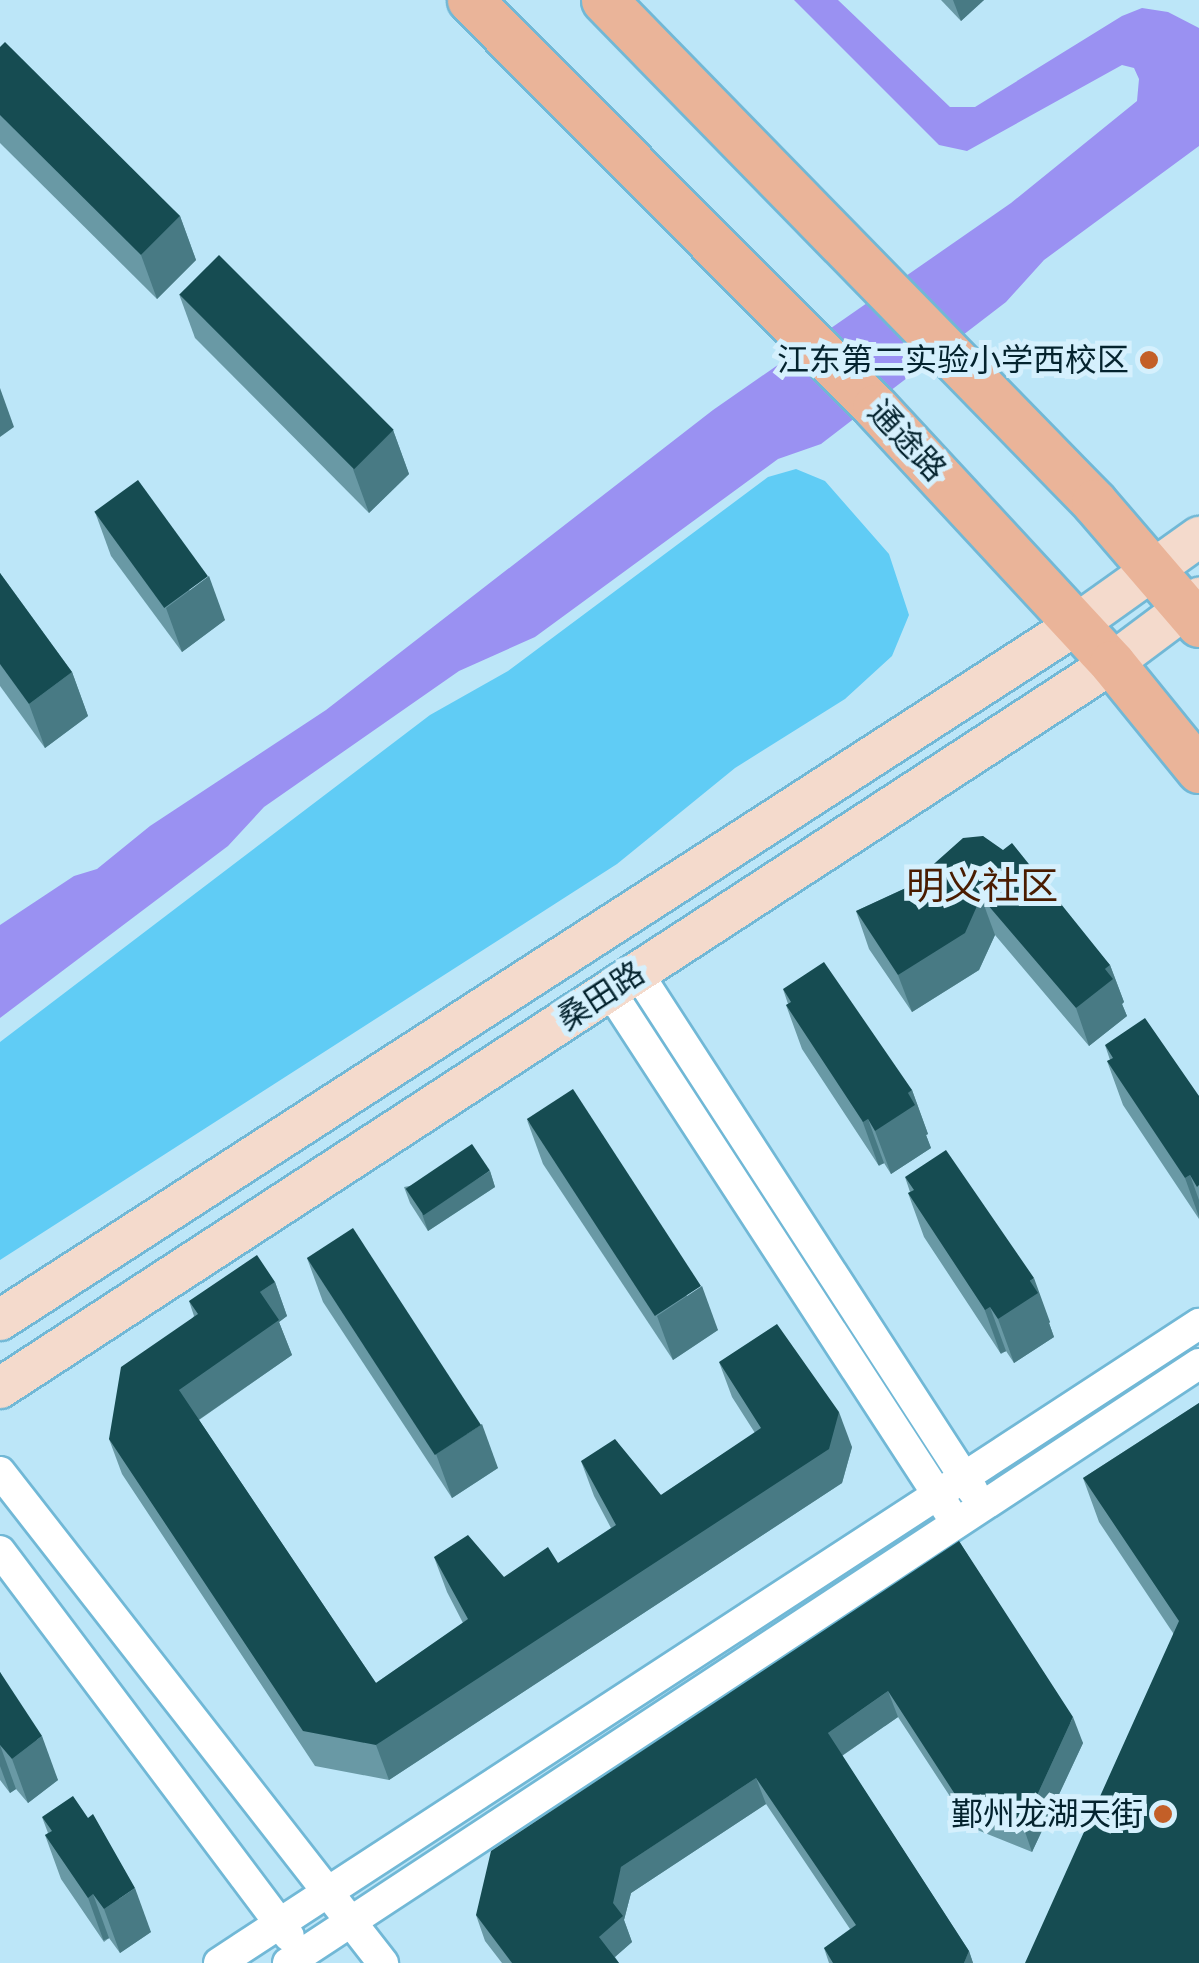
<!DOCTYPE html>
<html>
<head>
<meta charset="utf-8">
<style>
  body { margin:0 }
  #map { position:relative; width:1199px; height:1963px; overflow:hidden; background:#bce6f8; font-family:"Fira Sans","Noto Sans SC",sans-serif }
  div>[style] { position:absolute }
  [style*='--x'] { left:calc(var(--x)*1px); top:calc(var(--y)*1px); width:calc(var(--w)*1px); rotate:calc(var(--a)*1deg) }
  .green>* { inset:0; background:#60ccf5 }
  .water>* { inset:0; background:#9a91f2 }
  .roads { filter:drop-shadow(2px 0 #71b8d6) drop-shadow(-2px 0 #71b8d6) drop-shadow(0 2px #71b8d6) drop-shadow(0 -2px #71b8d6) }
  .street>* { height:30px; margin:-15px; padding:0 15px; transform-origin:15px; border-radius:15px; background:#fff }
  .secondary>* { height:40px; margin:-20px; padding:0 20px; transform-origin:20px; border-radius:20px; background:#f4dacc }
  .primary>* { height:45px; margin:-22.5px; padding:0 22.5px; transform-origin:22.5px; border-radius:22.5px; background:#eab499 }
  .wall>* { inset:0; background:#6999a5 }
  .shaded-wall>* { inset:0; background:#487a84; transform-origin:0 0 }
  .building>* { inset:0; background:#164c52; transform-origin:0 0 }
  .dots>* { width:28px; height:28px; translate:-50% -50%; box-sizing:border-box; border:5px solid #d5f0fd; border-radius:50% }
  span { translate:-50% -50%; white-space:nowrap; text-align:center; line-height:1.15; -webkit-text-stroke:10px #d5f0fd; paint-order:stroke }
  .poi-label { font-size:32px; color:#04232e }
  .right { translate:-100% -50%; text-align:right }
  .street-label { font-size:32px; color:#04232e }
  .quarter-label { font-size:38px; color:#4a1c01 }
</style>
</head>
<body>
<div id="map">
  <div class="green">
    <i style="clip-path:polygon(796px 469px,825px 481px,889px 554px,909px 615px,892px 656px,845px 699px,735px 768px,617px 864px,0 1260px,0 1042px,430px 715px,508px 671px,768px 477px)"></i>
  </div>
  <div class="water">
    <i style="clip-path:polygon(794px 0,838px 0,950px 107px,975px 107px,1122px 16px,1142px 8px,1168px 12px,1199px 28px,1199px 146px,1044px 260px,1006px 302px,821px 444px,778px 459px,535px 637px,459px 671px,264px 807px,228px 846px,0 1018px,0 925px,74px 876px,97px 869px,150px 826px,326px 710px,713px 410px,1011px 203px,1137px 101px,1139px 79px,1134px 68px,1122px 65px,967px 151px,939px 145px)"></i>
  </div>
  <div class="roads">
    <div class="street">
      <i style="--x:637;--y:972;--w:618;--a:57.08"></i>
      <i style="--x:610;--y:991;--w:622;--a:56.95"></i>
      <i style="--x:0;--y:1472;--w:623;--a:52.04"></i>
      <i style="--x:0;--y:1551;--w:481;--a:53.1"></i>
      <i style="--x:219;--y:1963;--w:1170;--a:-33.11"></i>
      <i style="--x:288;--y:1963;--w:1090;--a:-33.33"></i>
    </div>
    <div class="secondary">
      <i style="--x:0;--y:1320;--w:1282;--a:-32.87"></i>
      <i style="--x:1077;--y:624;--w:150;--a:-35.5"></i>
      <i style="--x:0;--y:1388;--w:1327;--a:-33.1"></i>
      <i style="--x:1112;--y:663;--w:109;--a:-36.8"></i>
    </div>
    <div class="primary">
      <i style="--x:470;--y:0;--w:574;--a:45.14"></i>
      <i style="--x:875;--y:407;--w:349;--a:47.2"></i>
      <i style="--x:1112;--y:663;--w:138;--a:50.9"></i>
      <i style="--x:604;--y:0;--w:702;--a:45.69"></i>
      <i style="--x:1094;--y:502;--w:161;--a:49.3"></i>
    </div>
  </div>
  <div class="wall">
    <i style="clip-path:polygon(941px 0,984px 0,961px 21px)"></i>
    <i style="clip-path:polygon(0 47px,180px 216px,196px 260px,157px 299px,0 143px)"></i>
    <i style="clip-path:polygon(179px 294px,393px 430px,409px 474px,369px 513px,195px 338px)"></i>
    <i style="clip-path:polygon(95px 512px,225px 620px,182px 652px,111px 556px)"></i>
    <i style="clip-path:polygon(0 573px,72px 672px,88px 716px,45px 748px,0 686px)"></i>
    <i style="clip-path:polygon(983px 836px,1110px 965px,1124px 1002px,1122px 1004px,1127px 1016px,1089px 1046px,995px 935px,979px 970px,912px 1012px,869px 949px,856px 911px,908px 887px)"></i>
    <i style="clip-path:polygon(783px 989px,912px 1090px,928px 1134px,926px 1135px,931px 1148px,891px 1174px,884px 1163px,879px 1166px,802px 1049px,786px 1005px,788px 1004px)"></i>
    <i style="clip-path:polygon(1105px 1045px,1199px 1096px,1199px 1219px,1123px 1105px,1107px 1061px,1110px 1060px)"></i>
    <i style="clip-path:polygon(527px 1120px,718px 1330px,673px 1360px,543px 1164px)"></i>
    <i style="clip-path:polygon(490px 1171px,495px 1187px,428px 1231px,410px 1203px,404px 1187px)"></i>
    <i style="clip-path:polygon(905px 1177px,1050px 1322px,1049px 1323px,1054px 1337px,1014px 1363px,1006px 1351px,1001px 1354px,924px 1237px,908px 1193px,910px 1192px)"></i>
    <i style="clip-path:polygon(307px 1258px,498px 1468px,452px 1498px,323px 1302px)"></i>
    <i style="clip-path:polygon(275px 1282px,287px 1316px,279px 1322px,292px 1355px,199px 1420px,376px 1683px,463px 1623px,447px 1592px,434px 1557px,504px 1577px,558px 1563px,611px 1528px,594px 1496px,581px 1461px,661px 1495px,755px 1433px,732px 1397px,719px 1362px,852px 1447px,842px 1483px,389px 1780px,315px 1766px,122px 1474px,109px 1439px,194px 1316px,189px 1301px)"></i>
    <i style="clip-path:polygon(1199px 1403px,1199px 1963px,1173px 1633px,1099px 1522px,1083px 1478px)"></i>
    <i style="clip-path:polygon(959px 1541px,1083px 1743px,1032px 1852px,970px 1827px,898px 1717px,842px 1756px,969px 1951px,973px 1963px,829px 1963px,824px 1948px,850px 1929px,766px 1804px,631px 1893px,624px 1920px,632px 1942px,615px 1957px,619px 1963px,502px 1963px,485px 1941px,476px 1915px)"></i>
    <i style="clip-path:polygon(0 1672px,58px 1780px,28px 1803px,16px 1789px,10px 1793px,0 1780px)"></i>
    <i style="clip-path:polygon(42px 1817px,151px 1932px,120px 1953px,109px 1938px,104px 1942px,61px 1879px,45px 1835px,48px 1833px)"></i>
  </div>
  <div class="shaded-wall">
    <i style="clip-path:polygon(953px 0,984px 0,961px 21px)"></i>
    <i style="clip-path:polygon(180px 216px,196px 260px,157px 299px,141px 255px)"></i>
    <i style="clip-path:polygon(0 388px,14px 427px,0 437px)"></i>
    <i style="clip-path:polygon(393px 430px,409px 474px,369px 513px,353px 469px)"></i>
    <i style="clip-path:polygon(209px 576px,225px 620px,182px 652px,166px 608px)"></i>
    <i style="clip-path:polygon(72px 672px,88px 716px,45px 748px,29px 704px)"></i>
    <i style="clip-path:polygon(981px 897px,995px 935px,979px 970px,912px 1012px,898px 975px)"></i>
    <i style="clip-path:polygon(1110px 965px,1124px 1002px,1122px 1004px,1127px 1016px,1089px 1046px,1076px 1008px,1105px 969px)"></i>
    <i style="clip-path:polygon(912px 1090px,928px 1134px,926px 1135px,931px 1148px,891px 1174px,875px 1131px,908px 1093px)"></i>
    <i style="left:868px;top:1119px;width:47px;height:6px;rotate:70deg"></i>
    <i style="clip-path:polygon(490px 1171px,495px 1187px,428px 1231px,422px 1214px)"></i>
    <i style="clip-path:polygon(1190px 1175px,1199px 1200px,1199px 1217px,1185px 1178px)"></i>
    <i style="clip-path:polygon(1034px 1278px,1050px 1322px,1049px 1323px,1054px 1337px,1014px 1363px,998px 1319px,1030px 1281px)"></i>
    <i style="clip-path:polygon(275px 1282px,287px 1316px,279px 1322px,292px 1355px,191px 1425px,179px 1390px,260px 1292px)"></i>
    <i style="clip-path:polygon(702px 1286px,718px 1330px,673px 1360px,657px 1316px)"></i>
    <i style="left:990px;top:1307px;width:47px;height:6px;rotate:70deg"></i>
    <i style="clip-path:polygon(839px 1412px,852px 1447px,842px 1483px,389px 1780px,376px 1745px)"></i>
    <i style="clip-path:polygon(482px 1424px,498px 1468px,452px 1498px,436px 1454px)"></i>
    <i style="clip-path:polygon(888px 1691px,898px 1717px,837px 1759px,828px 1733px)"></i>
    <i style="clip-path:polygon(1073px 1717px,1083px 1743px,1032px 1852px,1023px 1826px)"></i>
    <i style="clip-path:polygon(42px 1736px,58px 1780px,28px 1803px,12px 1759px)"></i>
    <i style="clip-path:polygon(0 1745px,16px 1789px,10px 1793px,0 1766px)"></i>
    <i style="clip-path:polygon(756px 1778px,766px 1804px,631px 1893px,624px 1920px,632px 1942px,608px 1963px,599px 1937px,621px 1867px)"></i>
    <i style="clip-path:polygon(135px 1888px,151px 1932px,120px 1953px,104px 1909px)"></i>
    <i style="left:93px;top:1894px;width:47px;height:6px;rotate:70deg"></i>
    <i style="clip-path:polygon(969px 1951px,973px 1963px,964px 1963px)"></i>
  </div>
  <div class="building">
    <i style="clip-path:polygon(5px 42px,180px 216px,141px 255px,0 115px,0 47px)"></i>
    <i style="left:219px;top:255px;width:247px;height:56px;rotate:45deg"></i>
    <i style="left:138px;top:480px;width:119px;height:54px;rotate:54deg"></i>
    <i style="clip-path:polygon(0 573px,72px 672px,29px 704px,0 664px)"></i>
    <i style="clip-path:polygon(983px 836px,1003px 850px,1012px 843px,1110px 965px,1105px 969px,1113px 979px,1076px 1008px,981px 897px,965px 933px,898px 975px,856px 911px,908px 887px,963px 838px)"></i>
    <i style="clip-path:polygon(824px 962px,912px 1090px,908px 1093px,915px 1105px,875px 1131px,868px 1119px,863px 1122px,786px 1005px,791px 1002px,783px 989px)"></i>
    <i style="clip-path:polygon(1145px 1018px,1199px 1096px,1199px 1185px,1197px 1187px,1190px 1175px,1185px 1178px,1107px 1061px,1113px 1058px,1105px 1045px)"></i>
    <i style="left:573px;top:1089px;width:235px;height:55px;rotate:57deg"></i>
    <i style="left:472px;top:1144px;width:32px;height:80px;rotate:56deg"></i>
    <i style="clip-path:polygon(946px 1150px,1034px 1278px,1030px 1281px,1038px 1293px,998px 1319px,990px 1307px,985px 1310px,908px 1193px,914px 1190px,905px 1177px)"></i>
    <i style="left:353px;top:1228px;width:235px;height:55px;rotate:57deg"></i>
    <i style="clip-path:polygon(257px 1255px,275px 1282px,260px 1292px,279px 1320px,179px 1390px,376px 1683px,468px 1619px,434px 1557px,468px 1535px,504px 1577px,548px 1547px,558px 1563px,616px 1525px,581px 1461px,615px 1439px,661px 1495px,761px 1428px,719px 1362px,777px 1324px,839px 1412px,829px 1449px,376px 1745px,303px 1731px,109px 1439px,121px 1367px,198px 1314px,189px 1301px)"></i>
    <i style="clip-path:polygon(1199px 1403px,1199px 1963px,1025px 1963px,1179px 1621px,1083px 1478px)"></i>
    <i style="clip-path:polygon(959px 1541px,1073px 1717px,1023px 1826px,960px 1802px,888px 1691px,828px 1733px,969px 1951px,964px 1963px,833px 1963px,824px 1948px,856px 1925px,756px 1778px,621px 1867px,613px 1903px,623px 1916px,599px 1937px,619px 1963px,512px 1963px,476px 1915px,491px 1851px)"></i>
    <i style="clip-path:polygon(0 1672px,42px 1736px,12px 1759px,0 1745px)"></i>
    <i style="clip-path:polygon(73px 1796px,88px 1818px,93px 1814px,135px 1888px,104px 1909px,93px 1894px,88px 1898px,45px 1835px,52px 1831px,42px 1817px)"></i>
  </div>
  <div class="dots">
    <i style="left:1149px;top:360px;background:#c35f28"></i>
    <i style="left:1163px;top:1814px;background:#c35f28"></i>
  </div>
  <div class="poi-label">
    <span class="right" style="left:1129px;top:360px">江东第二实验小学西校区</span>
    <span class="right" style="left:1143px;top:1814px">鄞州龙湖天街</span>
  </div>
  <div class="street-label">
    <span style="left:907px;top:441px;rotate:47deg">通途路</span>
    <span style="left:601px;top:996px;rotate:-33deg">桑田路</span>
  </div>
  <div class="quarter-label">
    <span style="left:982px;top:887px">明义社区</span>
  </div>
</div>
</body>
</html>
